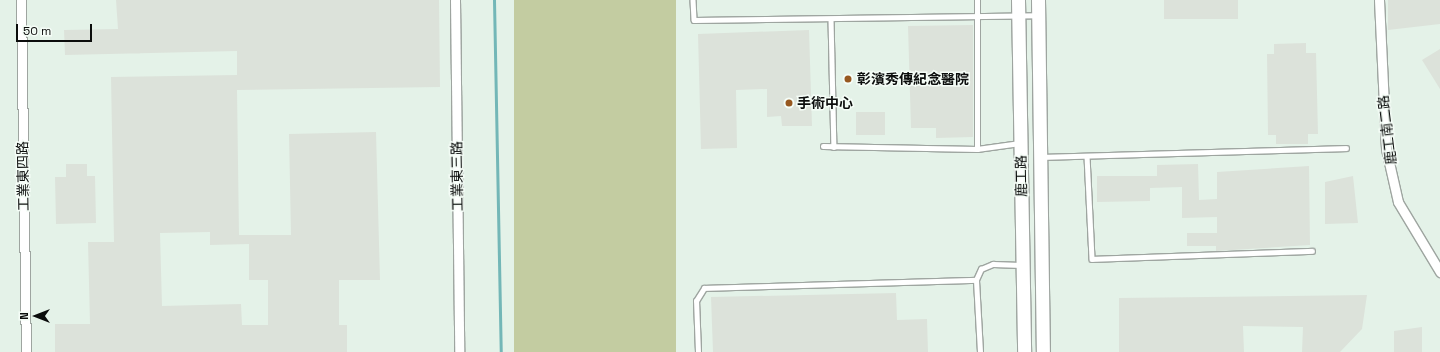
<!DOCTYPE html>
<html>
<head>
<meta charset="utf-8">
<style>
  body { margin:0 }
  #map { position:relative; width:1440px; height:352px; overflow:hidden; background:#f5fdf7; font-family:"Space Grotesk","Noto Sans TC",sans-serif }
  div>[style] { position:absolute }
  [style*='--x'] { left:calc(var(--x)*1px); top:calc(var(--y)*1px); width:calc(var(--w)*1px); rotate:calc(var(--a)*1deg) }
  .built>* { inset:0; background:#e4f2e8; transform-origin:0 0 }
  .green>* { inset:0; background:#c3cca1; transform-origin:0 0 }
  .stream>* { height:3px; margin:-1.5px; padding:0 1.5px; transform-origin:1.5px; border-radius:1.5px; background:#73b7b7 }
  .building>* { inset:0; background:#dce2da; transform-origin:0 0 }
  .roads { filter:drop-shadow(1px 0 #9ea5a0) drop-shadow(-1px 0 #9ea5a0) drop-shadow(0 1px #9ea5a0) drop-shadow(0 -1px #9ea5a0) }
  .lane>* { height:4.5px; margin:-2.25px; padding:0 2.25px; transform-origin:2.25px; border-radius:2.25px; background:#fff }
  .street>* { height:9px; margin:-4.5px; padding:0 4.5px; transform-origin:4.5px; border-radius:4.5px; background:#fff }
  .secondary>* { height:13px; margin:-6.5px; padding:0 6.5px; transform-origin:6.5px; border-radius:6.5px; background:#fff }
  .dots>* { width:11px; height:11px; translate:-50% -50%; box-sizing:border-box; border:2px solid #f5fdf7; border-radius:50% }
  span { translate:-50% -50%; white-space:nowrap; text-align:center; line-height:1.15; -webkit-text-stroke:3px #f5fdf7; paint-order:stroke }
  .poi-label { font-size:14px; color:#0b0d0c; font-weight:700 }
  .left { translate:0 -50%; text-align:left }
  .street-label { font-size:14px; color:#0b0d0c }
  .north { position:absolute; left:16px; top:296px; width:40px; height:40px; -webkit-text-stroke:3px #f5fdf7; paint-order:stroke; rotate:270deg; font-size:11px; font-weight:700; line-height:16px; text-align:center; color:#0b0d0c }
  .north::after { content:''; display:block; margin:auto; width:14px; height:18px; background:#0b0d0c; clip-path:polygon(50% 0,100% 100%,50% 72%,0 100%) }
  .scale { position:absolute; left:16px; top:24px; width:76px; height:18px; box-sizing:border-box; border:2px solid #0b0d0c; border-top:0; padding-left:5px; font-size:12px; line-height:14px; white-space:nowrap; color:#0b0d0c; -webkit-text-stroke:3px #f5fdf7; paint-order:stroke }
</style>
</head>
<body>
<div id="map">
  <div class="built">
    <i style="left:0;top:0;width:1440px;height:352px"></i>
  </div>
  <div class="green">
    <i style="left:514px;top:0;width:162px;height:352px"></i>
  </div>
  <div class="stream">
    <i style="--x:494;--y:0;--w:352;--a:88.9"></i>
  </div>
  <div class="building">
    <i style="clip-path:polygon(evenodd,116px 0,439px 0,440px 87px,237px 90px,239px 235px,291px 235px,289px 134px,376px 132px,380px 280px,339px 280px,339px 325px,347px 325px,347px 352px,55px 352px,55px 324px,90px 324px,88px 242px,114px 242px,111px 77px,237px 75px,237px 51px,65px 55px,64px 30px,118px 29px,116px 0,210px 232px,210px 245px,249px 244px,249px 280px,268px 280px,268px 325px,242px 325px,241px 304px,162px 306px,160px 233px,210px 232px)"></i>
    <i style="left:1164px;top:0;width:74px;height:19px"></i>
    <i style="clip-path:polygon(1388px 0,1440px 0,1440px 24px,1388px 30px)"></i>
    <i style="clip-path:polygon(973px 25px,973px 137px,936px 138px,936px 128px,911px 128px,908px 26px)"></i>
    <i style="clip-path:polygon(809px 30px,812px 126px,782px 126px,781px 116px,767px 117px,767px 89px,736px 90px,737px 148px,701px 149px,698px 34px)"></i>
    <i style="clip-path:polygon(1306px 43px,1306px 53px,1316px 53px,1318px 134px,1308px 134px,1308px 144px,1276px 144px,1276px 135px,1268px 135px,1267px 54px,1274px 54px,1274px 44px)"></i>
    <i style="clip-path:polygon(1440px 49px,1440px 89px,1422px 60px)"></i>
    <i style="left:856px;top:112px;width:29px;height:23px"></i>
    <i style="clip-path:polygon(66px 164px,87px 164px,87px 176px,95px 176px,96px 223px,56px 224px,55px 177px,66px 177px)"></i>
    <i style="clip-path:polygon(1198px 164px,1199px 200px,1217px 199px,1217px 172px,1309px 166px,1310px 245px,1216px 251px,1216px 246px,1187px 246px,1187px 233px,1217px 233px,1217px 217px,1182px 218px,1182px 187px,1150px 188px,1150px 201px,1097px 202px,1097px 176px,1157px 176px,1157px 165px)"></i>
    <i style="clip-path:polygon(1353px 176px,1358px 223px,1325px 224px,1325px 182px)"></i>
    <i style="clip-path:polygon(896px 293px,897px 320px,927px 319px,928px 352px,713px 352px,711px 297px)"></i>
    <i style="clip-path:polygon(1367px 295px,1362px 329px,1340px 352px,1302px 352px,1303px 327px,1243px 326px,1244px 352px,1119px 352px,1119px 298px)"></i>
    <i style="clip-path:polygon(1422px 327px,1422px 352px,1394px 352px,1394px 331px)"></i>
  </div>
  <div class="roads">
    <div class="lane">
      <i style="--x:693;--y:0;--w:20;--a:87"></i>
      <i style="--x:694;--y:20;--w:344;--a:-0.8"></i>
      <i style="--x:831;--y:19;--w:128;--a:88.7"></i>
      <i style="--x:823;--y:146;--w:154;--a:1.1"></i>
      <i style="--x:977;--y:149;--w:43;--a:-7.9"></i>
      <i style="--x:977;--y:149;--w:149;--a:-90"></i>
      <i style="--x:1087;--y:156;--w:103;--a:87.2"></i>
      <i style="--x:1092;--y:259;--w:220;--a:-2.1"></i>
      <i style="--x:1042;--y:157;--w:304;--a:-1.7"></i>
      <i style="--x:698;--y:352;--w:51;--a:-92.2"></i>
      <i style="--x:696;--y:301;--w:15;--a:-58"></i>
      <i style="--x:704;--y:288;--w:272;--a:-1.7"></i>
      <i style="--x:980;--y:352;--w:72;--a:-93.2"></i>
      <i style="--x:976;--y:280;--w:12;--a:-66"></i>
      <i style="--x:981;--y:269;--w:13;--a:-23"></i>
      <i style="--x:993;--y:264;--w:28;--a:2"></i>
    </div>
    <div class="street">
      <i style="--x:21;--y:0;--w:352;--a:89.2"></i>
      <i style="--x:455;--y:0;--w:352;--a:89.3"></i>
      <i style="--x:1379;--y:0;--w:149;--a:87.3"></i>
      <i style="--x:1386;--y:149;--w:54;--a:77.2"></i>
      <i style="--x:1398;--y:202;--w:82;--a:59"></i>
    </div>
    <div class="secondary">
      <i style="--x:1018;--y:0;--w:352;--a:89"></i>
      <i style="--x:1038;--y:0;--w:352;--a:89.2"></i>
    </div>
  </div>
  <div class="dots">
    <i style="left:848px;top:79px;background:#975820"></i>
    <i style="left:789px;top:103px;background:#975820"></i>
  </div>
  <div class="poi-label">
    <span class="left" style="left:857px;top:79px">彰濱秀傳紀念醫院</span>
    <span class="left" style="left:797px;top:103px">手術中心</span>
  </div>
  <div class="street-label">
    <span style="left:1387px;top:130px;rotate:-97deg">鹿工南二路</span>
    <span style="left:23px;top:176px;rotate:-91deg">工業東四路</span>
    <span style="left:457px;top:176px;rotate:-91deg">工業東三路</span>
    <span style="left:1021px;top:176px;rotate:-91deg">鹿工路</span>
  </div>
  <div class="north">N</div>
  <div class="scale">50 m</div>
</div>
</body>
</html>
